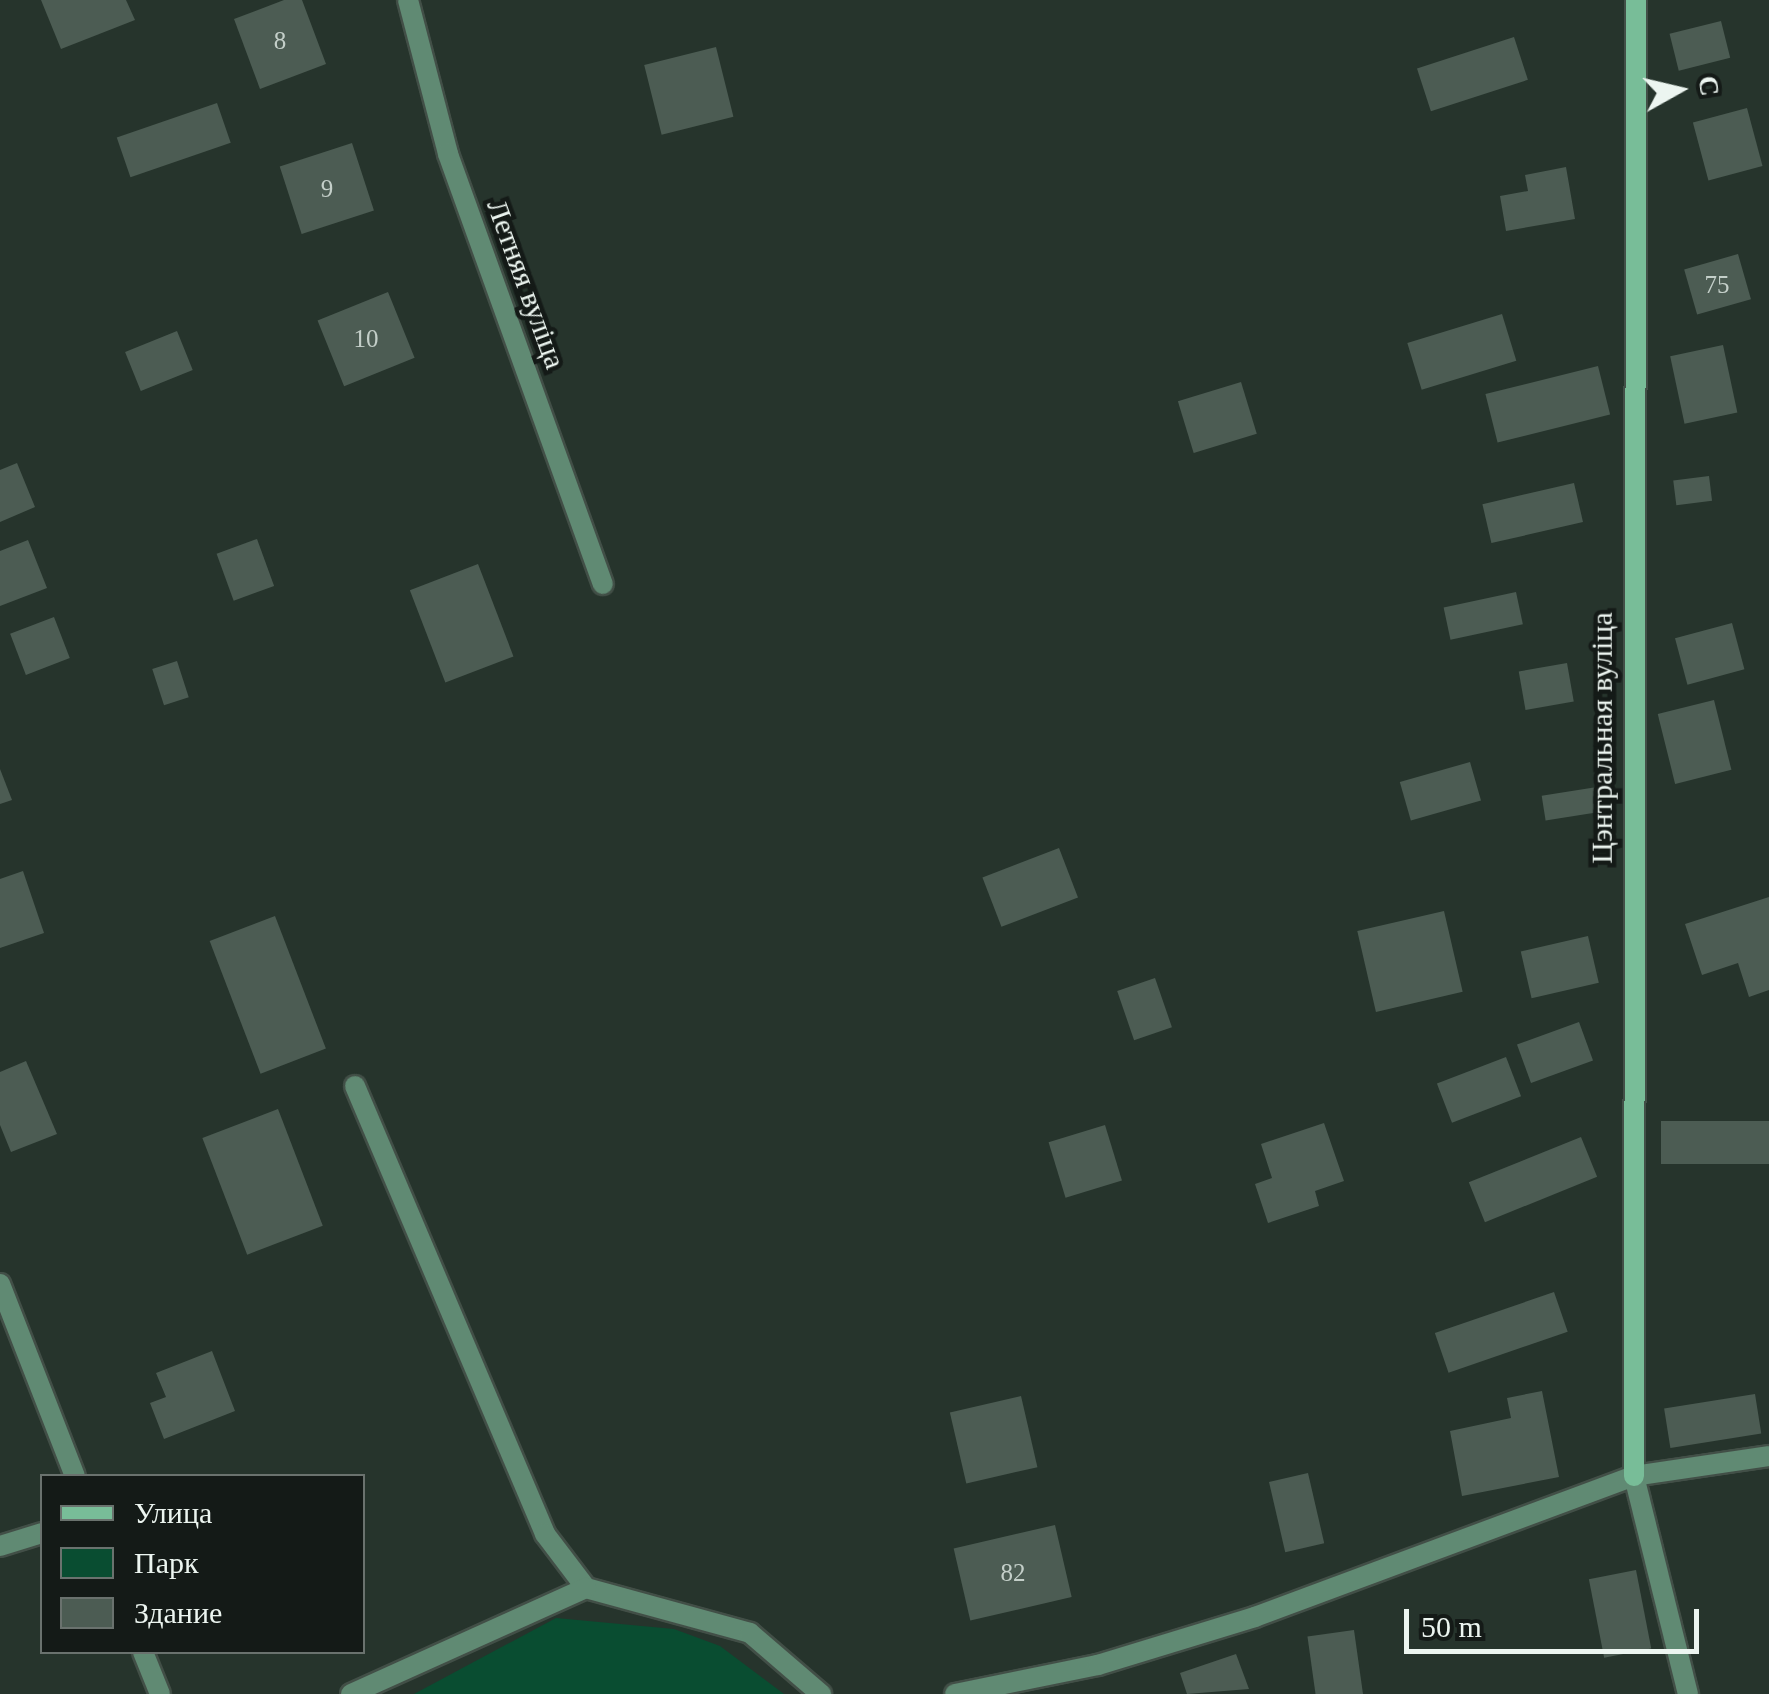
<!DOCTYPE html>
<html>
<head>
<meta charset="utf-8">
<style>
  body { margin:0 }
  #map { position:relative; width:1769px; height:1694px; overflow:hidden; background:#26342c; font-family:"Times New Roman",serif }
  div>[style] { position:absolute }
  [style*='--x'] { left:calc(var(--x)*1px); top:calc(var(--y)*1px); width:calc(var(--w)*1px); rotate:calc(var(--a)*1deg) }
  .green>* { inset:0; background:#094d31 }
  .building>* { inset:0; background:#4c5c53; transform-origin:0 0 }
  .roads { filter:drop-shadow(2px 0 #424f47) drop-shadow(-2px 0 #424f47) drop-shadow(0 2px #424f47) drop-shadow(0 -2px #424f47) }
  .lane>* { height:20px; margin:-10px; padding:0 10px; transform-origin:10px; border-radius:10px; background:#608a73 }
  .street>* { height:20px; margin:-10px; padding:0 10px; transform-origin:10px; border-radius:10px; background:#608a73 }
  .secondary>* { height:20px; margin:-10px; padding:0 10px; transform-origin:10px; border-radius:10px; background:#78bd98 }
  span { translate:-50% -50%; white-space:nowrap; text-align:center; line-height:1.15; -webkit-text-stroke:9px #141a17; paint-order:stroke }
  .number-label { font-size:25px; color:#c4cfc9 }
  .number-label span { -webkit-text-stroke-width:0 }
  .street-label { font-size:30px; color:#ecf5f0 }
  .legend { position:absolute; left:40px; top:1474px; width:325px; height:180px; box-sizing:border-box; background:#141a17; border:2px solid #6a726e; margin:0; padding:12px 18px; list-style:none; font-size:30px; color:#ecf5f0 }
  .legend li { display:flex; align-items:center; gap:20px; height:50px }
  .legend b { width:50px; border:2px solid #6a726e }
  .north { position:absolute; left:1629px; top:40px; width:100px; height:100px; -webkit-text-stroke:8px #141a17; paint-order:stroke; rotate:82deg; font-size:28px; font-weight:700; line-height:40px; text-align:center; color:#ecf5f0 }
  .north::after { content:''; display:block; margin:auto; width:35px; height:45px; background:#ecf5f0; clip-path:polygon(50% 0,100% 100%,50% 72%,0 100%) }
  .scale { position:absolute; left:1404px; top:1609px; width:295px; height:45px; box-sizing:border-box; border:5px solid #ecf5f0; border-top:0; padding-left:12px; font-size:30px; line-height:35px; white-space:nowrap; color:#ecf5f0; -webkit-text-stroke:8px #141a17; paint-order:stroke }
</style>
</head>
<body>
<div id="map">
  <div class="green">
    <i style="clip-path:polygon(556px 1618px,674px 1629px,720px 1646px,784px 1694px,414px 1694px)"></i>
  </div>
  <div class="building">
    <i style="clip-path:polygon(41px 0,126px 0,135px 20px,61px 49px)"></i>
    <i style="clip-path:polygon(284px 0,302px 0,326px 64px,260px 89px,234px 19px)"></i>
    <i style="left:1721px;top:21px;width:38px;height:53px;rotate:76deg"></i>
    <i style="left:1514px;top:37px;width:45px;height:102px;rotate:72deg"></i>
    <i style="left:716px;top:47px;width:72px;height:74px;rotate:76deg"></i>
    <i style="left:217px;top:103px;width:42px;height:106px;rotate:71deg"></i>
    <i style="left:1747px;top:108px;width:60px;height:56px;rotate:75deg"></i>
    <i style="left:352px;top:143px;width:71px;height:76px;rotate:72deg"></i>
    <i style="clip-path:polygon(1566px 167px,1575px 219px,1506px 231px,1500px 196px,1528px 191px,1525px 175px)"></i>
    <i style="left:1738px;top:254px;width:47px;height:56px;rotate:74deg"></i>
    <i style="left:388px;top:292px;width:71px;height:76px;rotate:68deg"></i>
    <i style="left:1502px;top:314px;width:49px;height:99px;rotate:73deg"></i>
    <i style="left:177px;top:331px;width:42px;height:56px;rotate:68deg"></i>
    <i style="left:1723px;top:345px;width:69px;height:54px;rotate:78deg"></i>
    <i style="left:1598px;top:366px;width:50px;height:116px;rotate:76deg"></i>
    <i style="left:1241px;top:382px;width:54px;height:66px;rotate:73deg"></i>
    <i style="clip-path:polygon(17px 463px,35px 507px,0 522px,0 470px)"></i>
    <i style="left:1709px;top:476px;width:25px;height:36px;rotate:83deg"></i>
    <i style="left:1574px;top:483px;width:40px;height:94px;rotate:77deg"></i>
    <i style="left:257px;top:539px;width:50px;height:43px;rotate:70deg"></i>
    <i style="clip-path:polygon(28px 540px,47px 588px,0 606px,0 551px)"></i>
    <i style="left:478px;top:564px;width:99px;height:73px;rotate:69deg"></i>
    <i style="left:1516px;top:592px;width:33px;height:74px;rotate:78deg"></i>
    <i style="left:54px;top:617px;width:44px;height:47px;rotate:69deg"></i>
    <i style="left:1732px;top:623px;width:48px;height:59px;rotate:75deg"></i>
    <i style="left:177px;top:661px;width:38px;height:26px;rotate:72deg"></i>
    <i style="left:1567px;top:663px;width:39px;height:49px;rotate:80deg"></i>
    <i style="left:1714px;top:700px;width:72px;height:58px;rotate:76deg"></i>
    <i style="left:1470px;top:762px;width:40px;height:73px;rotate:74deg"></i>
    <i style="clip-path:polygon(0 769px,12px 800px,0 804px)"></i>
    <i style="left:1597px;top:787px;width:25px;height:56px;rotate:81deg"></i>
    <i style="left:1059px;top:848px;width:53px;height:82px;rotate:69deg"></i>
    <i style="clip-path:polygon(23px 871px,44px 933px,0 948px,0 879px)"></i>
    <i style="clip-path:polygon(1769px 897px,1769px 990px,1749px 997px,1738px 963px,1702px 975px,1685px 924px)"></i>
    <i style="left:1444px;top:911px;width:83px;height:89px;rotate:77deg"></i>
    <i style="left:275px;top:916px;width:142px;height:70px;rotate:69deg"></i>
    <i style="left:1588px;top:936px;width:48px;height:69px;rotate:77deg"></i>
    <i style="left:1155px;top:978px;width:52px;height:40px;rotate:71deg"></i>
    <i style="left:1579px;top:1022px;width:41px;height:66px;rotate:70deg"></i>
    <i style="left:1506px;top:1057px;width:42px;height:74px;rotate:69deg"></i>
    <i style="clip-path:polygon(26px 1061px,57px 1134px,11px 1152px,0 1125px,0 1072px)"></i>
    <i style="left:278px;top:1109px;width:125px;height:81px;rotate:69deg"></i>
    <i style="left:1769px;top:1121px;width:43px;height:108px;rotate:90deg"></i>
    <i style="clip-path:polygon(1324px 1123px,1344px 1181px,1315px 1191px,1319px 1206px,1268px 1223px,1255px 1184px,1272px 1178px,1261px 1144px)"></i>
    <i style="left:1105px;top:1125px;width:58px;height:59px;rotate:73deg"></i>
    <i style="left:1581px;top:1137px;width:43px;height:121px;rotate:68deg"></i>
    <i style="left:1554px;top:1292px;width:42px;height:126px;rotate:71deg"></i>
    <i style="clip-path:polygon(212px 1351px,235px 1411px,164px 1439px,150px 1403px,166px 1397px,156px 1373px)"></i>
    <i style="clip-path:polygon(1542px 1391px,1559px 1477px,1462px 1496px,1450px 1431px,1511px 1418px,1507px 1398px)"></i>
    <i style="left:1755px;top:1394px;width:40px;height:92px;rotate:81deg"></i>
    <i style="left:1021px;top:1396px;width:73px;height:73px;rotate:77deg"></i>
    <i style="left:1308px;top:1473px;width:72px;height:40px;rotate:77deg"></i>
    <i style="left:1055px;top:1525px;width:74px;height:104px;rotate:77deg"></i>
    <i style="left:1636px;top:1570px;width:80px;height:48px;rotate:79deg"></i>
    <i style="left:1354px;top:1630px;width:65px;height:47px;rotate:82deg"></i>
    <i style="clip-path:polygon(1236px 1654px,1249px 1689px,1187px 1694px,1180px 1673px)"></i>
  </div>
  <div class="roads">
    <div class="lane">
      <i style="--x:355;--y:1086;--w:487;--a:67"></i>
      <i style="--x:545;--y:1534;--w:68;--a:52.8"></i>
      <i style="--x:586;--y:1588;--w:170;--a:15.3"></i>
      <i style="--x:750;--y:1633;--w:94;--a:40.7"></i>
      <i style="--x:0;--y:1546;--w:44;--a:-17.2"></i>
      <i style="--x:351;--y:1694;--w:258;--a:-24.3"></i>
    </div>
    <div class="street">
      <i style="--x:408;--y:0;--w:159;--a:75.4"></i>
      <i style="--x:448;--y:154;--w:457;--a:70.2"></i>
      <i style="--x:0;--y:1284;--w:206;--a:68.7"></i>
      <i style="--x:1634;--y:1476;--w:225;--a:76.1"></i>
      <i style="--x:143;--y:1652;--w:45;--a:68"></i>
      <i style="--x:955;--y:1694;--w:146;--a:-11.5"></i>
      <i style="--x:1098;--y:1665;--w:164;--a:-17"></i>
      <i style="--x:1255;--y:1617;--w:404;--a:-20.4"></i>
      <i style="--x:1634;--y:1476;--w:136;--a:-8.4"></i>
    </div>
    <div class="secondary">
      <i style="--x:1634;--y:1476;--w:1476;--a:-89.92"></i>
    </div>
  </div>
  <div class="number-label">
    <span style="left:280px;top:41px">8</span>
    <span style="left:327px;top:189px">9</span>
    <span style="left:1717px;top:285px">75</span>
    <span style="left:366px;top:339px">10</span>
    <span style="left:1013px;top:1573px">82</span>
  </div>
  <div class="street-label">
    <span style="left:526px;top:284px;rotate:70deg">Летняя вуліца</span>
    <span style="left:1602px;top:738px;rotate:-90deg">Цэнтральная вуліца</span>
  </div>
  <ul class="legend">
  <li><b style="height:12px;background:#78bd98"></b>Улица</li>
  <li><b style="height:28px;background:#094d31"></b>Парк</li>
  <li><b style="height:28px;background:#4c5c53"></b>Здание</li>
  </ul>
  <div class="north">С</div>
  <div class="scale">50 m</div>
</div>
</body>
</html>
